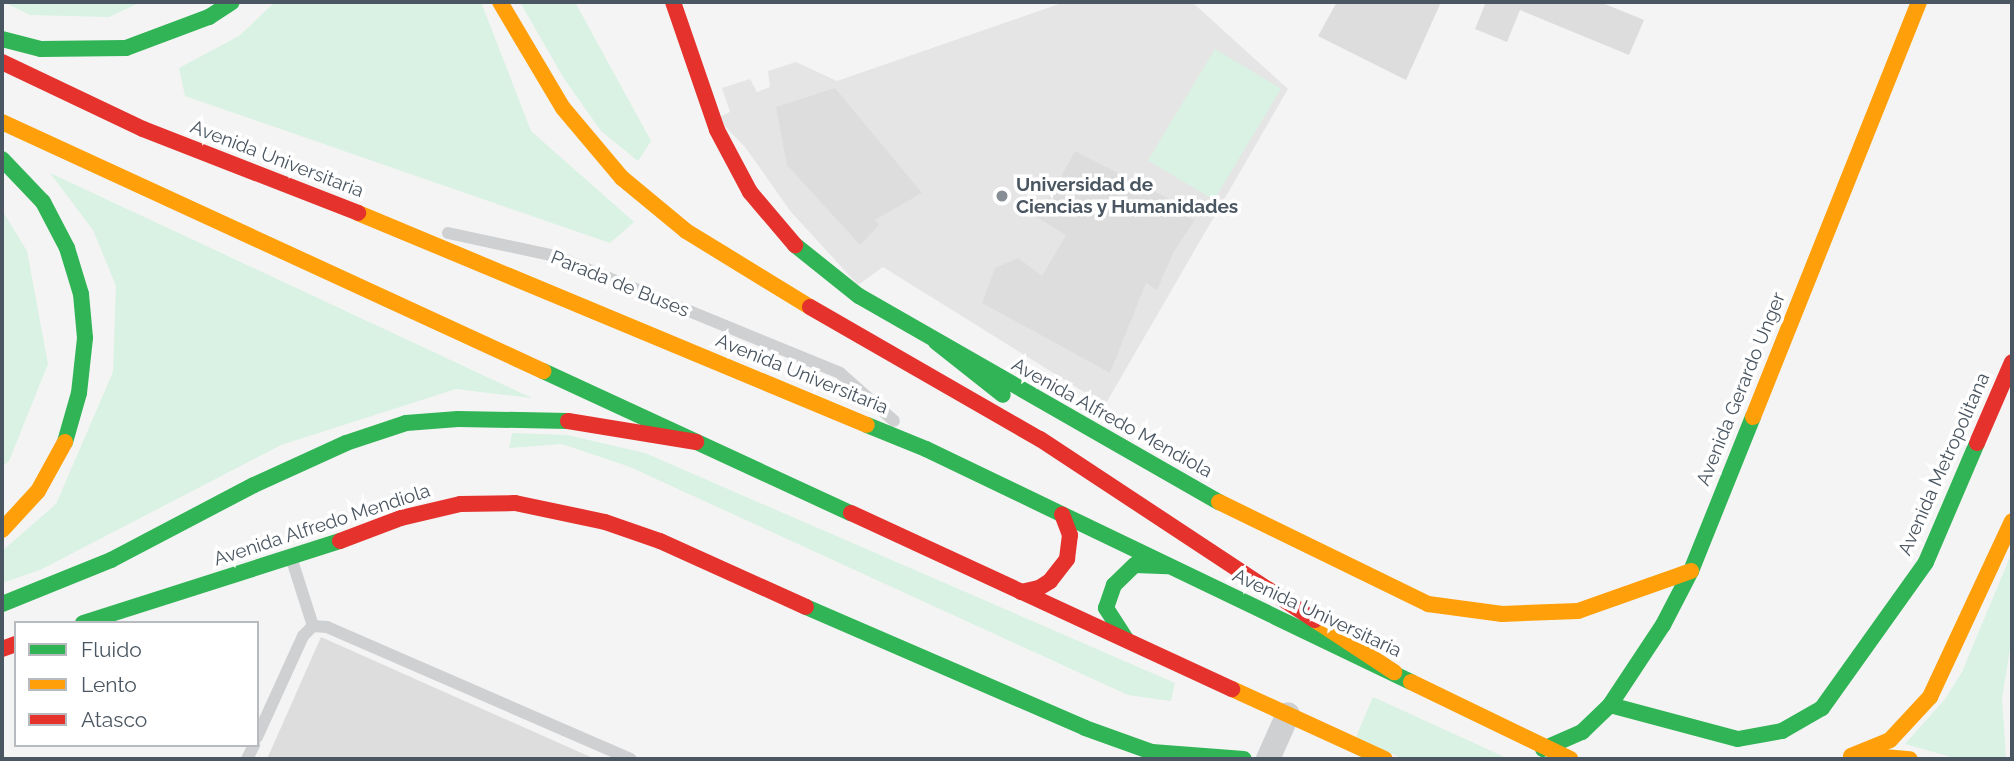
<!DOCTYPE html>
<html>
<head>
<meta charset="utf-8">
<style>
  body { margin:0 }
  #map { position:relative; width:2014px; height:761px; overflow:hidden; background:#f4f4f4; font-family:Raleway,sans-serif }
  div>[style] { position:absolute }
  [style*='--x'] { left:calc(var(--x)*1px); top:calc(var(--y)*1px); width:calc(var(--w)*1px); rotate:calc(var(--a)*1deg) }
  .education>* { inset:0; background:#e6e5e6 }
  .green>* { inset:0; background:#d9f2e3; transform-origin:0 0 }
  .building>* { inset:0; background:#ddddde }
  .lane>* { height:12px; margin:-6px; padding:0 6px; transform-origin:6px; border-radius:6px; background:#ced0d2 }
  .street>* { height:24px; margin:-12px; padding:0 12px; transform-origin:12px; border-radius:12px; background:#ced0d2 }
  .fast>* { height:16px; margin:-8px; padding:0 8px; transform-origin:8px; border-radius:8px; background:#30b455 }
  .slow>* { height:16px; margin:-8px; padding:0 8px; transform-origin:8px; border-radius:8px; background:#ff9f0a }
  .jam>* { height:16px; margin:-8px; padding:0 8px; transform-origin:8px; border-radius:8px; background:#e5322d }
  .dots>* { width:19px; height:19px; translate:-50% -50%; box-sizing:border-box; border:4px solid #fff; border-radius:50% }
  span { translate:-50% -50%; white-space:nowrap; text-align:center; line-height:1.15; -webkit-text-stroke:7px #fff; paint-order:stroke }
  .street-label { font-size:19px; color:#4a5661 }
  .poi-label { font-size:19px; color:#4a5661; font-weight:700 }
  .left { translate:0 -50%; text-align:left }
  .frame { position:absolute; inset:0; border:4px solid #4a5661; pointer-events:none }
  .legend { position:absolute; left:14px; top:621px; width:245px; height:126px; box-sizing:border-box; background:#fff; border:2px solid #b7bbc0; margin:0; padding:9px 12px; list-style:none; font-size:21px; color:#4a5661 }
  .legend li { display:flex; align-items:center; gap:14px; height:35px }
  .legend b { width:35px; border:2px solid #b7bbc0 }
</style>
</head>
<body>
<div id="map">
  <div class="education">
    <i style="clip-path:polygon(1065px 2px,1192px 2px,1288px 89px,1105px 405px,883px 267px,858px 285px,791px 212px,745px 147px,717px 118px,730px 112px,722px 88px,750px 79px,757px 92px,770px 87px,768px 71px,796px 62px,837px 81px)"></i>
  </div>
  <div class="green">
    <i style="clip-path:polygon(4px 2px,141px 2px,109px 17px,30px 15px)"></i>
    <i style="clip-path:polygon(275px 2px,481px 2px,531px 131px,634px 222px,610px 243px,185px 96px,179px 68px,239px 36px)"></i>
    <i style="clip-path:polygon(520px 2px,575px 2px,651px 141px,638px 161px,601px 131px,563px 77px)"></i>
    <i style="left:1215px;top:49px;width:77px;height:130px;rotate:31deg"></i>
    <i style="clip-path:polygon(50px 173px,532px 398px,456px 389px,281px 445px,40px 570px,2px 583px,2px 551px,56px 504px,113px 372px,116px 286px,93px 230px)"></i>
    <i style="clip-path:polygon(2px 210px,27px 251px,48px 364px,9px 461px,2px 467px)"></i>
    <i style="clip-path:polygon(512px 433px,567px 435px,645px 453px,1175px 683px,1171px 701px,1128px 695px,630px 467px,562px 444px,509px 448px)"></i>
    <i style="clip-path:polygon(2012px 552px,2012px 637px,2002px 698px,2006px 759px,1958px 759px,1905px 744px,1945px 699px,1962px 672px)"></i>
    <i style="clip-path:polygon(1373px 697px,1509px 759px,1403px 759px,1356px 737px)"></i>
  </div>
  <div class="building">
    <i style="clip-path:polygon(1337px 2px,1441px 2px,1406px 80px,1318px 36px)"></i>
    <i style="clip-path:polygon(1486px 2px,1600px 2px,1644px 20px,1629px 55px,1520px 10px,1507px 42px,1475px 29px)"></i>
    <i style="clip-path:polygon(835px 88px,922px 193px,875px 220px,879px 225px,860px 245px,787px 165px,776px 107px)"></i>
    <i style="clip-path:polygon(1075px 151px,1187px 208px,1183px 215px,1195px 220px,1174px 251px,1157px 290px,1146px 283px,1110px 373px,982px 303px,995px 268px,1018px 258px,1042px 276px,1066px 235px,1038px 218px)"></i>
    <i style="clip-path:polygon(321px 637px,595px 759px,267px 759px)"></i>
  </div>
  <div class="lane">
    <i style="--x:448;--y:233;--w:109;--a:12.1"></i>
    <i style="--x:555;--y:256;--w:308;--a:22.3"></i>
    <i style="--x:840;--y:373;--w:72;--a:41.6"></i>
    <i style="--x:291;--y:557;--w:72;--a:72.3"></i>
    <i style="--x:257;--y:737;--w:111;--a:-65.5"></i>
    <i style="--x:303;--y:636;--w:14;--a:-45"></i>
    <i style="--x:313;--y:626;--w:14;--a:4"></i>
    <i style="--x:327;--y:627;--w:331;--a:23.5"></i>
    <i style="--x:247;--y:759;--w:16;--a:-63"></i>
  </div>
  <div class="street">
    <i style="--x:1268;--y:759;--w:49;--a:-66"></i>
  </div>
  <div class="fast">
    <i style="--x:2;--y:39;--w:40;--a:14.4"></i>
    <i style="--x:41;--y:49;--w:85;--a:-0.7"></i>
    <i style="--x:126;--y:48;--w:89;--a:-20.5"></i>
    <i style="--x:209;--y:17;--w:27;--a:-33"></i>
    <i style="--x:2;--y:159;--w:59;--a:46.4"></i>
    <i style="--x:43;--y:202;--w:52;--a:62.4"></i>
    <i style="--x:67;--y:248;--w:48;--a:73.1"></i>
    <i style="--x:81;--y:294;--w:44;--a:84.8"></i>
    <i style="--x:85;--y:338;--w:55;--a:96.2"></i>
    <i style="--x:79;--y:393;--w:51;--a:105.9"></i>
    <i style="--x:795;--y:245;--w:82;--a:38.6"></i>
    <i style="--x:859;--y:296;--w:415;--a:29.8"></i>
    <i style="--x:936;--y:342;--w:85;--a:38.3"></i>
    <i style="--x:543;--y:371;--w:339;--a:24.8"></i>
    <i style="--x:867;--y:425;--w:64;--a:22.1"></i>
    <i style="--x:926;--y:449;--w:538;--a:25.66"></i>
    <i style="--x:2;--y:604;--w:118;--a:-22"></i>
    <i style="--x:111;--y:560;--w:161;--a:-27.7"></i>
    <i style="--x:254;--y:485;--w:101;--a:-24.5"></i>
    <i style="--x:346;--y:443;--w:63;--a:-18.4"></i>
    <i style="--x:406;--y:423;--w:52;--a:-4.4"></i>
    <i style="--x:458;--y:419;--w:110;--a:1"></i>
    <i style="--x:806;--y:607;--w:304;--a:23.4"></i>
    <i style="--x:1085;--y:728;--w:71;--a:19.7"></i>
    <i style="--x:1152;--y:752;--w:92;--a:4.4"></i>
    <i style="--x:83;--y:623;--w:270;--a:-17.7"></i>
    <i style="--x:1126;--y:639;--w:37;--a:-123"></i>
    <i style="--x:1106;--y:608;--w:24;--a:-71"></i>
    <i style="--x:1114;--y:585;--w:29;--a:-44"></i>
    <i style="--x:1135;--y:565;--w:33;--a:2"></i>
    <i style="--x:1610;--y:705;--w:132;--a:14.9"></i>
    <i style="--x:1738;--y:739;--w:45;--a:-10.3"></i>
    <i style="--x:1782;--y:731;--w:46;--a:-29.9"></i>
    <i style="--x:1822;--y:708;--w:179;--a:-54.5"></i>
    <i style="--x:1926;--y:562;--w:129;--a:-66.8"></i>
    <i style="--x:1543;--y:749;--w:43;--a:-23.6"></i>
    <i style="--x:1582;--y:732;--w:39;--a:-44"></i>
    <i style="--x:1610;--y:705;--w:96;--a:-56.5"></i>
    <i style="--x:1663;--y:625;--w:61;--a:-62.6"></i>
    <i style="--x:1691;--y:571;--w:166;--a:-68.1"></i>
  </div>
  <div class="slow">
    <i style="--x:500;--y:2;--w:123;--a:59.3"></i>
    <i style="--x:563;--y:108;--w:92;--a:49.9"></i>
    <i style="--x:622;--y:178;--w:83;--a:39.6"></i>
    <i style="--x:686;--y:231;--w:145;--a:31.5"></i>
    <i style="--x:2;--y:122;--w:596;--a:24.71"></i>
    <i style="--x:358;--y:213;--w:551;--a:22.61"></i>
    <i style="--x:1753;--y:417;--w:447;--a:-68.2"></i>
    <i style="--x:1219;--y:502;--w:233;--a:26"></i>
    <i style="--x:1428;--y:604;--w:75;--a:7.7"></i>
    <i style="--x:1502;--y:614;--w:76;--a:-2.3"></i>
    <i style="--x:1578;--y:611;--w:120;--a:-19.5"></i>
    <i style="--x:2;--y:530;--w:53;--a:-47.3"></i>
    <i style="--x:38;--y:491;--w:56;--a:-61.1"></i>
    <i style="--x:1315;--y:620;--w:95;--a:33.4"></i>
    <i style="--x:1411;--y:682;--w:177;--a:25.8"></i>
    <i style="--x:1232;--y:689;--w:168;--a:24.6"></i>
    <i style="--x:1851;--y:756;--w:42;--a:-22.3"></i>
    <i style="--x:1890;--y:740;--w:59;--a:-47.1"></i>
    <i style="--x:1930;--y:697;--w:194;--a:-65"></i>
    <i style="--x:1856;--y:759;--w:16;--a:-11"></i>
    <i style="--x:1872;--y:756;--w:38;--a:5"></i>
  </div>
  <div class="jam">
    <i style="--x:673;--y:2;--w:135;--a:71"></i>
    <i style="--x:717;--y:130;--w:70;--a:62"></i>
    <i style="--x:750;--y:192;--w:70;--a:49.7"></i>
    <i style="--x:2;--y:62;--w:156;--a:25.4"></i>
    <i style="--x:143;--y:129;--w:231;--a:21.3"></i>
    <i style="--x:810;--y:307;--w:265;--a:29.9"></i>
    <i style="--x:1040;--y:439;--w:329;--a:33.4"></i>
    <i style="--x:568;--y:421;--w:130;--a:9.3"></i>
    <i style="--x:1977;--y:443;--w:88;--a:-66.6"></i>
    <i style="--x:851;--y:513;--w:420;--a:24.8"></i>
    <i style="--x:340;--y:541;--w:65;--a:-20.7"></i>
    <i style="--x:401;--y:518;--w:61;--a:-13.3"></i>
    <i style="--x:460;--y:504;--w:55;--a:-1"></i>
    <i style="--x:515;--y:503;--w:92;--a:11.9"></i>
    <i style="--x:605;--y:522;--w:58;--a:19.1"></i>
    <i style="--x:660;--y:541;--w:160;--a:24.3"></i>
    <i style="--x:1021;--y:592;--w:18;--a:-13"></i>
    <i style="--x:1039;--y:588;--w:13;--a:-32"></i>
    <i style="--x:1050;--y:581;--w:28;--a:-52"></i>
    <i style="--x:1067;--y:559;--w:24;--a:-83"></i>
    <i style="--x:1070;--y:535;--w:22;--a:-111"></i>
    <i style="--x:2;--y:649;--w:15;--a:-20"></i>
  </div>
  <div class="dots">
    <i style="left:1002px;top:196px;background:#868d94"></i>
  </div>
  <div class="street-label">
    <span style="left:277px;top:159px;rotate:21deg">Avenida Universitaria</span>
    <span style="left:620px;top:284px;rotate:22deg">Parada de Buses</span>
    <span style="left:802px;top:374px;rotate:22deg">Avenida Universitaria</span>
    <span style="left:1741px;top:389px;rotate:-68deg">Avenida Gerardo Unger</span>
    <span style="left:1112px;top:418px;rotate:29deg">Avenida Alfredo Mendiola</span>
    <span style="left:1944px;top:464px;rotate:-66deg">Avenida Metropolitana</span>
    <span style="left:322px;top:525px;rotate:-18deg">Avenida Alfredo Mendiola</span>
    <span style="left:1317px;top:613px;rotate:25deg">Avenida Universitaria</span>
  </div>
  <div class="poi-label">
    <span class="left" style="left:1016px;top:196px">Universidad de<br>Ciencias y Humanidades</span>
  </div>
  <div class="frame"></div>
  <ul class="legend">
  <li><b style="height:9px;background:#30b455"></b>Fluido</li>
  <li><b style="height:9px;background:#ff9f0a"></b>Lento</li>
  <li><b style="height:9px;background:#e5322d"></b>Atasco</li>
  </ul>
</div>
</body>
</html>
